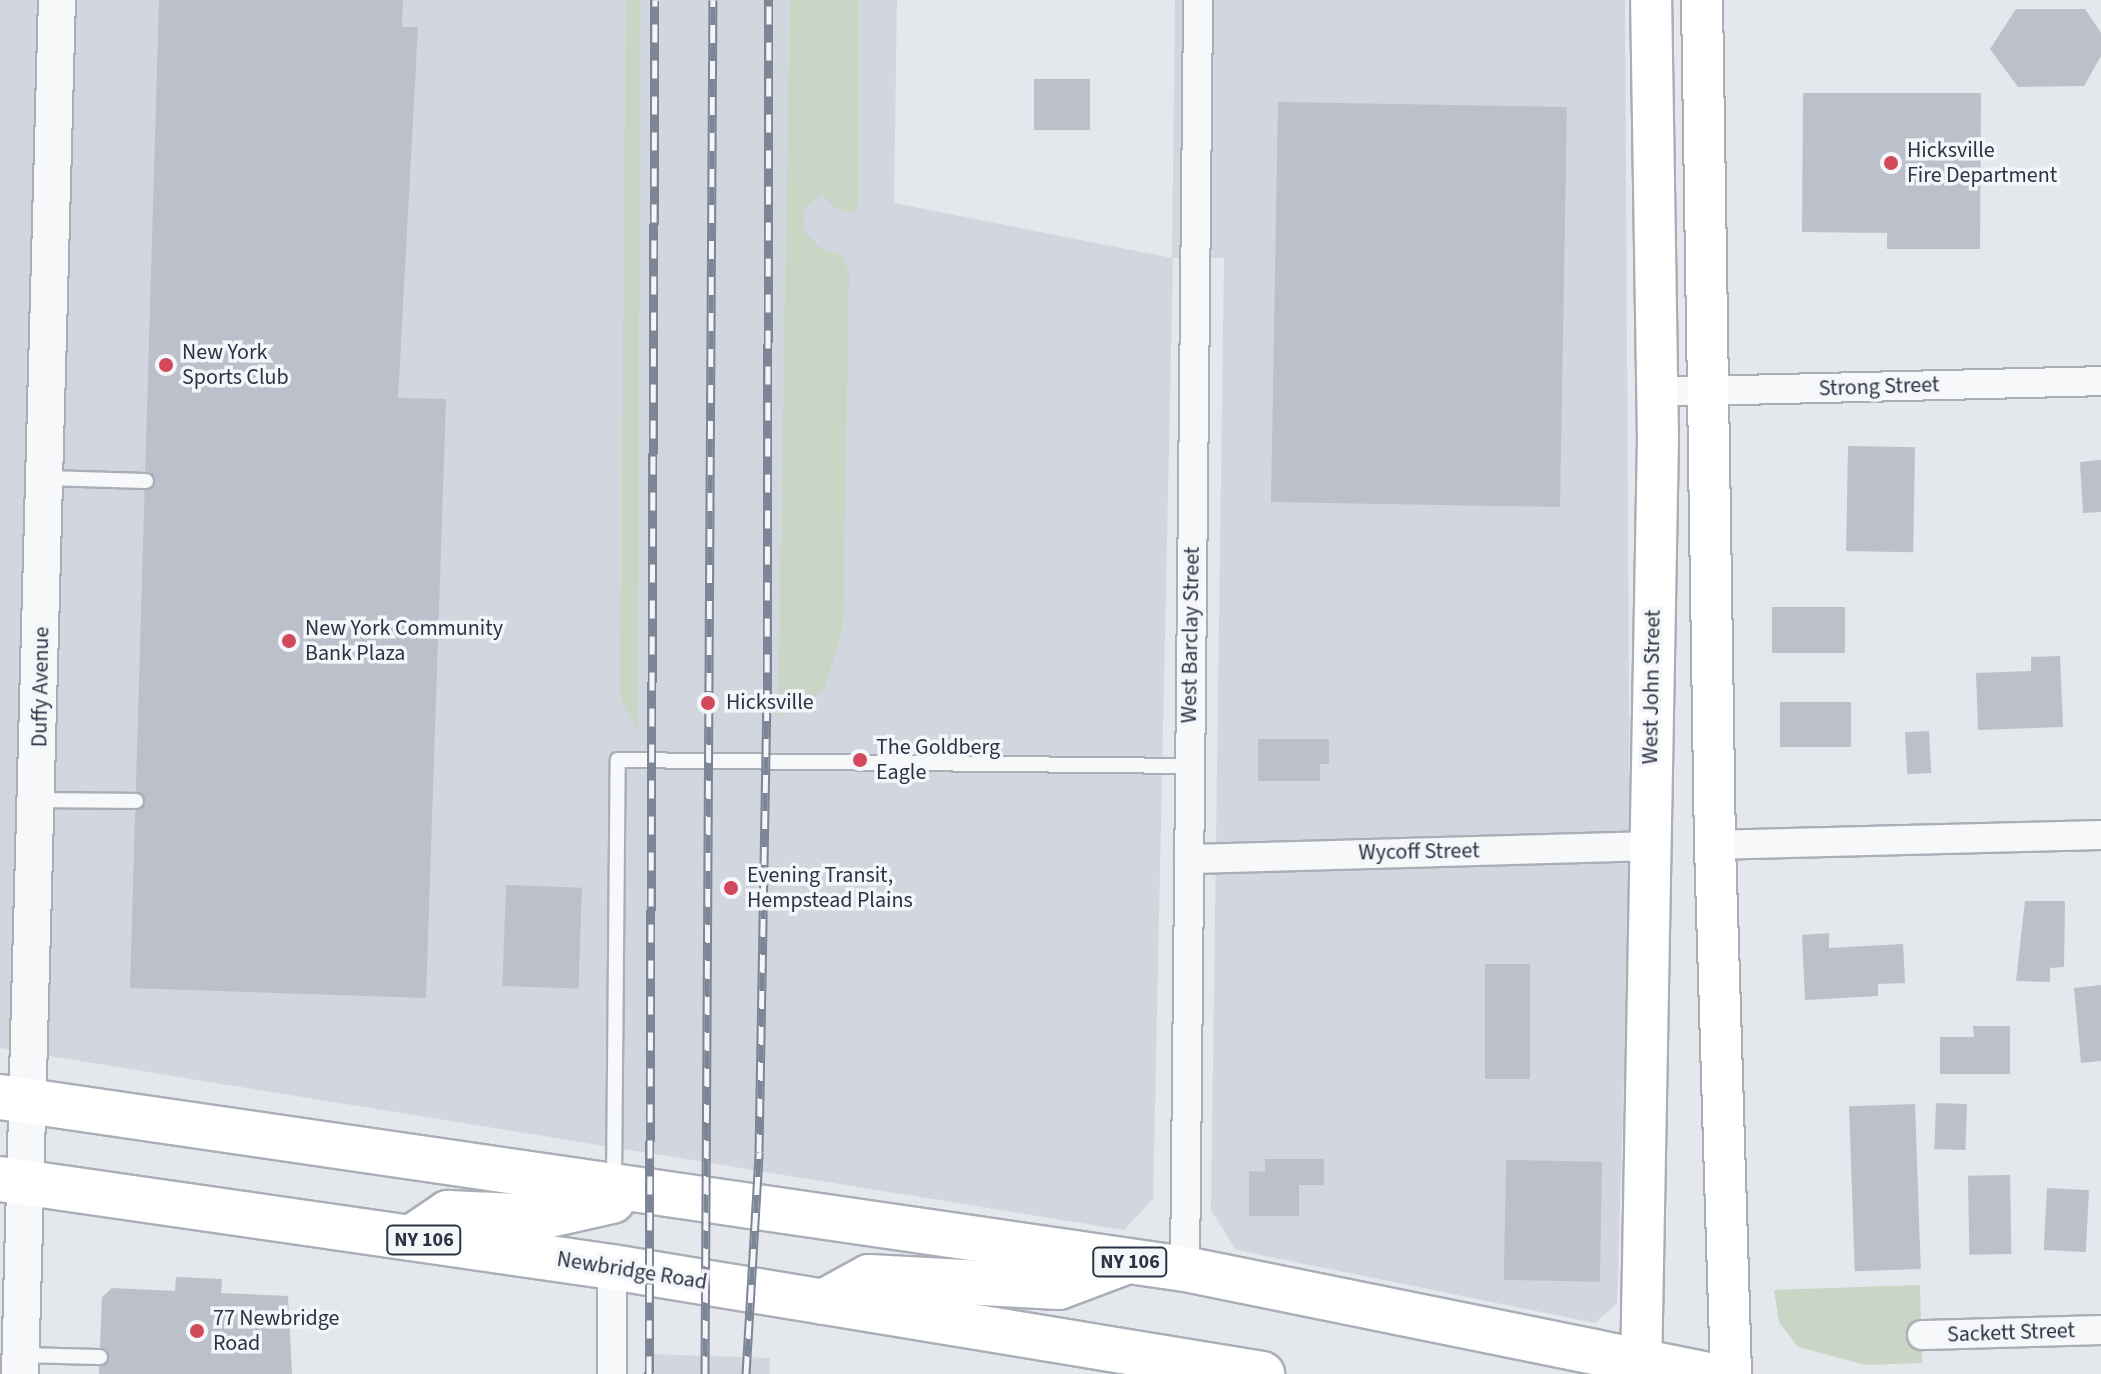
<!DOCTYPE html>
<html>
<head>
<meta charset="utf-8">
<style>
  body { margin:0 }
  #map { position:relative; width:2101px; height:1374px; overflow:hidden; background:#e4e7ec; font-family:"Source Sans 3",sans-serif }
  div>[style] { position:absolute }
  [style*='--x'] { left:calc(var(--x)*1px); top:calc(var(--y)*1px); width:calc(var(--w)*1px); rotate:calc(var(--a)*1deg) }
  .built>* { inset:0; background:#d2d6de }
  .green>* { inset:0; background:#c9d6c5 }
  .building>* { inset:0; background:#bbc0ca; transform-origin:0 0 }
  .roads { filter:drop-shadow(2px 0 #a9aeb7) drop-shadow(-2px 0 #a9aeb7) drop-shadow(0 2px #a9aeb7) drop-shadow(0 -2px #a9aeb7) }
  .service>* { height:14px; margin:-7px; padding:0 7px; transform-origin:7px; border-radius:7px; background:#f7f8fa }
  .minor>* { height:28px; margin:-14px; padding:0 14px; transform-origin:14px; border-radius:14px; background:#f7f8fa }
  .tertiary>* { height:36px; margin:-18px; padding:0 18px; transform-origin:18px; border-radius:18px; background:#f7f8fa }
  .secondary>* { height:40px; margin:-20px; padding:0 20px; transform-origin:20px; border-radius:20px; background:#fff }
  .primary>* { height:44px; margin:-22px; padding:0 22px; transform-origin:22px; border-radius:22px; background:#fff }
  .rail>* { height:9px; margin-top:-4.5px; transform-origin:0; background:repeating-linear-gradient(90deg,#f4f6f9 0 18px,#7d8696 0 36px); box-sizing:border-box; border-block:2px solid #7d8696 }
  .dots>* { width:22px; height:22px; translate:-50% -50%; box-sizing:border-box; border:4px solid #f4f6f9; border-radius:50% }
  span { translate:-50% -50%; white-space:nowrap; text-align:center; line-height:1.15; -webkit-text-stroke:7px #f4f6f9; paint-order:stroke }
  .shield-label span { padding:2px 6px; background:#f4f6f9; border:2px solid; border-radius:6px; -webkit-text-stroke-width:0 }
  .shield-label { font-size:20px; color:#2b3445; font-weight:700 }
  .poi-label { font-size:22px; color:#2b3445 }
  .left { translate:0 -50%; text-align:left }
  .street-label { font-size:22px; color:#2b3445 }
</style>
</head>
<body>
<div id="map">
  <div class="built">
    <i style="clip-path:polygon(0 0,897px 0,894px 203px,1172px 258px,1175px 0,1625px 0,1630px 881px,1617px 1303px,1595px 1323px,1236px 1250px,1211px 1210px,1224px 258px,1173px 258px,1153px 1199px,1124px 1230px,0 1048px)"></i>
    <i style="clip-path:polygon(651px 1354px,770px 1358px,770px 1374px,651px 1374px)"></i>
  </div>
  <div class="green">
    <i style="clip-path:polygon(626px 0,640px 0,638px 734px,620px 697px)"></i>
    <i style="clip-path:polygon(790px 0,859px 0,859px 202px,853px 213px,836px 209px,822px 194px,805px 208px,803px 230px,819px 247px,844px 257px,849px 275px,843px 627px,825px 688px,804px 708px,778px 717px)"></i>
    <i style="clip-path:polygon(1920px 1285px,1922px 1363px,1866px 1365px,1798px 1347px,1779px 1322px,1774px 1290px)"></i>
  </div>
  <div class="building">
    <i style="clip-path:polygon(159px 0,403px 0,402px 27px,418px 27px,398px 398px,446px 399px,426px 998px,130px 988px)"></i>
    <i style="clip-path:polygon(2016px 9px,2085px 9px,2101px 33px,2101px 56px,2084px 86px,2018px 87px,1990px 49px)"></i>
    <i style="left:1034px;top:79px;width:56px;height:51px"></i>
    <i style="clip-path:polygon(1803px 93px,1981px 93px,1980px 249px,1887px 249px,1887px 233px,1802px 232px)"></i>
    <i style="left:1278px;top:102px;width:289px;height:400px;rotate:1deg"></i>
    <i style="left:1848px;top:446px;width:67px;height:105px;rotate:1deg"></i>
    <i style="clip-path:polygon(2101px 460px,2101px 512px,2083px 513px,2080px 462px)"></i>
    <i style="left:1772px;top:607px;width:73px;height:46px"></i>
    <i style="clip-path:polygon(2060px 656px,2063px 727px,1978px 730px,1976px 673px,2031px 671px,2031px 657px)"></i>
    <i style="left:1780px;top:702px;width:71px;height:45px"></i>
    <i style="left:1929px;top:731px;width:42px;height:24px;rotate:87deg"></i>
    <i style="clip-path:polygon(1258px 739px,1329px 739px,1329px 764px,1320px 764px,1320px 781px,1258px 781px)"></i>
    <i style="left:506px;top:885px;width:76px;height:101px;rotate:2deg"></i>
    <i style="clip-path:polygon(2025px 901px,2065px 901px,2064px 967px,2050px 968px,2050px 982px,2016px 981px)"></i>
    <i style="clip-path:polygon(1829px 933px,1829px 948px,1903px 944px,1905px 983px,1878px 984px,1878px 996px,1805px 1000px,1802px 935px)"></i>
    <i style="left:1485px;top:964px;width:45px;height:115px"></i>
    <i style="clip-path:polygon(2101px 985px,2101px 1061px,2081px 1063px,2074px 988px)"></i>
    <i style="clip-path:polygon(1973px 1026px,2010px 1026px,2010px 1074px,1940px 1074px,1940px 1037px,1974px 1037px)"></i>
    <i style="left:1936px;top:1103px;width:31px;height:46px;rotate:2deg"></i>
    <i style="left:1915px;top:1104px;width:165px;height:66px;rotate:88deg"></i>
    <i style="clip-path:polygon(1265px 1159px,1324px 1159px,1324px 1185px,1299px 1185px,1299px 1216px,1249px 1216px,1249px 1171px,1265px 1172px)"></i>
    <i style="left:1506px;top:1160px;width:96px;height:120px;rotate:1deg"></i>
    <i style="left:2010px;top:1175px;width:79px;height:42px;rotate:89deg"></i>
    <i style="left:2047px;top:1188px;width:42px;height:62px;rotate:3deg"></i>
    <i style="clip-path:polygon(176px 1277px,222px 1279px,221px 1293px,288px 1296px,292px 1374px,99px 1374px,102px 1297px,112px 1288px,175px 1291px)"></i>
  </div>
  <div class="roads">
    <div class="service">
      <i style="--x:46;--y:478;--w:100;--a:1.7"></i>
      <i style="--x:39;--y:800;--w:97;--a:0.6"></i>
      <i style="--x:614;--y:1183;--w:423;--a:-89.5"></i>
      <i style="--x:618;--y:760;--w:572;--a:0.6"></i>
      <i style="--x:21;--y:1355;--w:79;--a:1.5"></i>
    </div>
    <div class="minor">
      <i style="--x:1657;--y:392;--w:444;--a:-1.4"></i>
      <i style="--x:1715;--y:845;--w:386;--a:-1.5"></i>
      <i style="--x:1189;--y:859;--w:459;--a:-1.6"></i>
      <i style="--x:1185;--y:1269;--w:1269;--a:-89.41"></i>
      <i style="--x:1922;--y:1335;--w:179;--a:-1.6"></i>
      <i style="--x:612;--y:1374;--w:107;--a:-90"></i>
    </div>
    <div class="tertiary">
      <i style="--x:20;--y:1374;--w:1374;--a:-88.46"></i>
    </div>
    <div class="secondary">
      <i style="--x:1702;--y:0;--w:845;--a:89.12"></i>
      <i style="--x:1715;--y:845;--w:529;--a:88.27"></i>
      <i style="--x:1641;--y:1374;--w:935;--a:-88.96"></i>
      <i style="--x:1658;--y:439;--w:439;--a:-90.9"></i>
    </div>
    <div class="primary">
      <i style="--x:0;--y:1097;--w:1197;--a:8.26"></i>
      <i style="--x:1185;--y:1269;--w:529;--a:11.46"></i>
      <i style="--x:0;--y:1179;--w:618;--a:8.18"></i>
      <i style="--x:612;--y:1267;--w:659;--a:9.35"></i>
      <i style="--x:411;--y:1238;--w:45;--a:-34"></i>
      <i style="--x:448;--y:1213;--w:93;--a:2.5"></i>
      <i style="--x:541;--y:1217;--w:73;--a:-12.7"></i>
      <i style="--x:823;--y:1302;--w:52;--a:-28.5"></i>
      <i style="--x:869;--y:1277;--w:190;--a:3"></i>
      <i style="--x:1059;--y:1287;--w:71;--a:-20.7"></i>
    </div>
  </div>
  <div class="rail">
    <i style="--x:649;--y:1374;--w:1374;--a:-89.75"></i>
    <i style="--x:705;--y:1374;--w:1374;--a:-89.67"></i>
    <i style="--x:746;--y:1374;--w:222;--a:-86.6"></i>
    <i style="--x:759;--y:1152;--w:444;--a:-89"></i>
    <i style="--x:767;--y:708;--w:708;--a:-89.84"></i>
  </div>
  <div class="dots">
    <i style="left:1891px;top:163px;background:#d1495b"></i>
    <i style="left:166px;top:365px;background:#d1495b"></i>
    <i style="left:289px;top:641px;background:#d1495b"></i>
    <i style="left:708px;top:703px;background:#d1495b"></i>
    <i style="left:860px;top:760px;background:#d1495b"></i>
    <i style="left:731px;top:888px;background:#d1495b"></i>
    <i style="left:197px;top:1331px;background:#d1495b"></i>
  </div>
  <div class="shield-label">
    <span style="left:424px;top:1240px">NY 106</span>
    <span style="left:1130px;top:1262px">NY 106</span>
  </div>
  <div class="poi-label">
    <span class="left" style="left:1907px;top:163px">Hicksville<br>Fire Department</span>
    <span class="left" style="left:182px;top:365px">New York<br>Sports Club</span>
    <span class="left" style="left:305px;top:641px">New York Community<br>Bank Plaza</span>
    <span class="left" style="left:726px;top:703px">Hicksville</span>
    <span class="left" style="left:876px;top:760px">The Goldberg<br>Eagle</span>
    <span class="left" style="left:747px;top:888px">Evening Transit,<br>Hempstead Plains</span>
    <span class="left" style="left:213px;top:1331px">77 Newbridge<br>Road</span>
  </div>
  <div class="street-label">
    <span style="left:1879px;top:387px;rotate:-2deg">Strong Street</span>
    <span style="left:1191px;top:635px;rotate:-89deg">West Barclay Street</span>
    <span style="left:41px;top:687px;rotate:-89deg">Duffy Avenue</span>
    <span style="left:1652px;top:687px;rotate:-89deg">West John Street</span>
    <span style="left:1419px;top:852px;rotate:-1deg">Wycoff Street</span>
    <span style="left:632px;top:1271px;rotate:9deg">Newbridge Road</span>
    <span style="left:2011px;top:1333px;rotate:-2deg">Sackett Street</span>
  </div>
</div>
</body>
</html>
